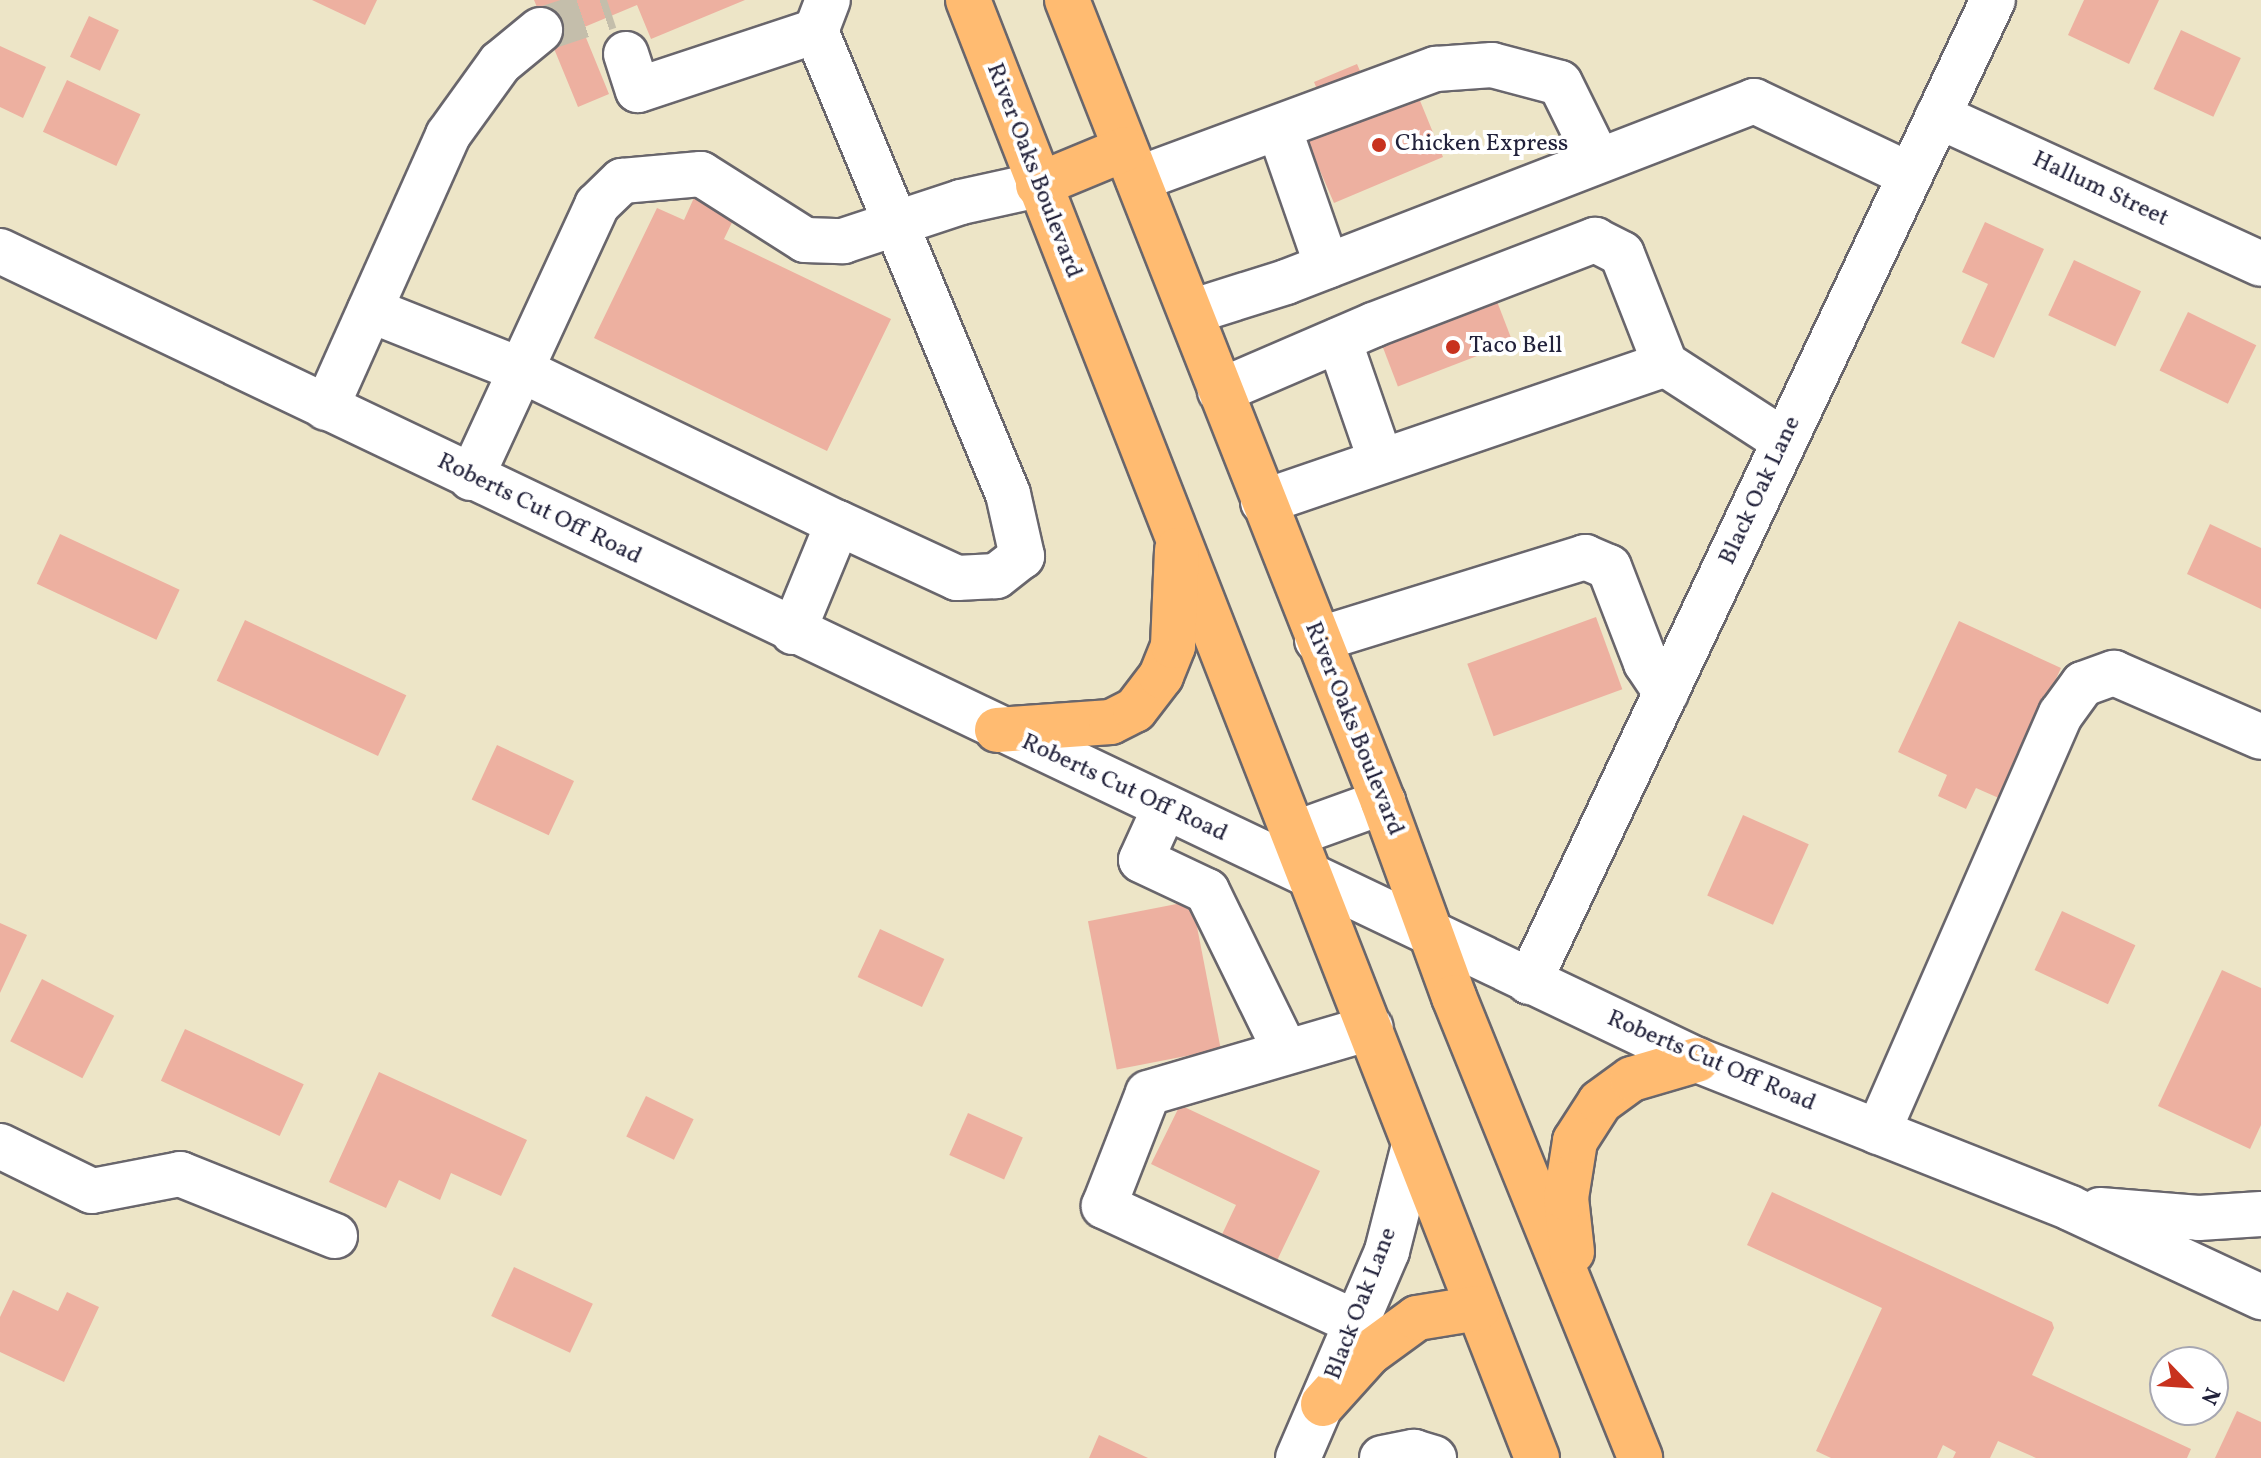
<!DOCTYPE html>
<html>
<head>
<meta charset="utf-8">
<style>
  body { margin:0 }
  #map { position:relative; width:2261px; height:1458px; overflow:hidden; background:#ede5c7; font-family:Vollkorn,serif }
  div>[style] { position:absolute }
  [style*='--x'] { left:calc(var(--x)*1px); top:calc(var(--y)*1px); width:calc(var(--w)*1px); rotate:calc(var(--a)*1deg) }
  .building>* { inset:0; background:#edb0a0; transform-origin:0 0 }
  .minor-tunnel>* { height:44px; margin-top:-22px; transform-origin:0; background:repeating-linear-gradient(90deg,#c4beab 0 44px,transparent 0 66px) }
  .roads { filter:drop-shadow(2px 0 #69666c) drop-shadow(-2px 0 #69666c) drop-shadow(0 2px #69666c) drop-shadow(0 -2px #69666c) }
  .minor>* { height:44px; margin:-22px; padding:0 22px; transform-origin:22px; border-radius:22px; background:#fff }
  .major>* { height:44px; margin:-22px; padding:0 22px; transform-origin:22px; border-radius:22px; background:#ffbb71 }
  .dots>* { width:22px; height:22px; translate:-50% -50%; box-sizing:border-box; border:4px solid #fff; border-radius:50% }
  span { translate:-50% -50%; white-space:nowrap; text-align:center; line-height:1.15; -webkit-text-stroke:8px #fff; paint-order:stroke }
  .poi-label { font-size:24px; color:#22223b }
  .left { translate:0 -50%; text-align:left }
  .street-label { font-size:24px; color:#22223b }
  .north { position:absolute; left:2149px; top:1346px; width:80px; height:80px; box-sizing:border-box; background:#fff; border:2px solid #a7a7b1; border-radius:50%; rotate:115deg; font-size:22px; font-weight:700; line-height:32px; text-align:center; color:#22223b }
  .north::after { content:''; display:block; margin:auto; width:28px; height:36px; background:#c8321e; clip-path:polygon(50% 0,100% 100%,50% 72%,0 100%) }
</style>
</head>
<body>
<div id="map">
  <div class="building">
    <i style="clip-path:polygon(312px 0,377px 0,365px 25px)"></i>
    <i style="clip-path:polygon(534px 0,745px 0,651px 39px,637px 5px,582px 28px,609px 94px,578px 107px)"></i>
    <i style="clip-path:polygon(2084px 0,2159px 0,2129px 64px,2068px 35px)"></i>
    <i style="left:89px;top:16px;width:33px;height:45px;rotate:25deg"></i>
    <i style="left:2181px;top:30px;width:66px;height:65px;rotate:25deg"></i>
    <i style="clip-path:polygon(0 46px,46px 67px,23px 118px,0 107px)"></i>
    <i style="clip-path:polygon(1357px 64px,1374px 103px,1414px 86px,1443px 157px,1334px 203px,1304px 134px,1331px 123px,1314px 82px)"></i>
    <i style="left:67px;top:80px;width:81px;height:57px;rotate:25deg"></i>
    <i style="clip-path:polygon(697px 191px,738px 210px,724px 239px,891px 319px,827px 451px,594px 338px,657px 208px,684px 220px)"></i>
    <i style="clip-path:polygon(1985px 222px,2044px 249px,1994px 358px,1961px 343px,1988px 284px,1962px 272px)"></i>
    <i style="left:2074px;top:260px;width:74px;height:61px;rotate:25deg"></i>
    <i style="left:1493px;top:291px;width:55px;height:123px;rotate:69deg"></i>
    <i style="left:2188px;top:312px;width:76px;height:65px;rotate:26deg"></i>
    <i style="clip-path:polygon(2210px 524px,2261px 548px,2261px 609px,2187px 574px)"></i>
    <i style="left:60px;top:534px;width:132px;height:55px;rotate:25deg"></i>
    <i style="left:1596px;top:617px;width:77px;height:137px;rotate:70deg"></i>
    <i style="left:245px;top:620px;width:178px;height:67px;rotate:25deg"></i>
    <i style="clip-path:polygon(1959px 621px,2061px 668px,2001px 799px,1976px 788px,1966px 809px,1938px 796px,1947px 775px,1898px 752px)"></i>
    <i style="left:497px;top:745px;width:85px;height:60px;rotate:25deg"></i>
    <i style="left:1743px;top:815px;width:72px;height:88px;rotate:24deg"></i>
    <i style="left:1192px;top:901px;width:151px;height:106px;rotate:79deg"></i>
    <i style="left:2062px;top:911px;width:81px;height:65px;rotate:25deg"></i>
    <i style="clip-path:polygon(0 923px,27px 935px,0 993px)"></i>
    <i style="left:880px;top:929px;width:71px;height:53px;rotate:25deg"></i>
    <i style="clip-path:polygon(2222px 970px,2261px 988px,2261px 1125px,2250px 1149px,2158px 1106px)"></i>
    <i style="left:42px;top:979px;width:81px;height:70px;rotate:27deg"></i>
    <i style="left:185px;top:1029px;width:131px;height:57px;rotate:25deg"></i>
    <i style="clip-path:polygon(379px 1072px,527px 1140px,501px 1196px,451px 1173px,440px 1200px,399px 1180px,386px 1208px,329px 1182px)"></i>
    <i style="left:646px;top:1096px;width:53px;height:45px;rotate:26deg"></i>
    <i style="clip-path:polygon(1180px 1105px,1320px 1171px,1271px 1273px,1216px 1247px,1236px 1205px,1151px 1164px)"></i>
    <i style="left:968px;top:1113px;width:60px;height:46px;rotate:24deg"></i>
    <i style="clip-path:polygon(1772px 1192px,2052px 1322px,2054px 1328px,2032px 1375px,2191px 1449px,2187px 1458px,2036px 1458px,1998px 1441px,1990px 1458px,1953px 1458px,1956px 1452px,1943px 1445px,1937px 1458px,1831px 1458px,1816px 1451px,1882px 1308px,1747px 1245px)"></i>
    <i style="left:514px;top:1267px;width:87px;height:54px;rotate:25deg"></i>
    <i style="clip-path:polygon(13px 1290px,58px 1311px,67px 1292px,99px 1307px,64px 1382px,0 1352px,0 1317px)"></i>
    <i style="clip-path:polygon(2237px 1411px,2261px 1422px,2261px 1458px,2215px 1458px)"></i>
    <i style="clip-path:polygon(1099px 1435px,1148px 1458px,1089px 1458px)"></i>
  </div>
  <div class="minor-tunnel">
    <i style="--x:540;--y:30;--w:73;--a:-18.4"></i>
  </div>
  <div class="roads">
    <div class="minor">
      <i style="--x:816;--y:31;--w:501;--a:67.48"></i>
      <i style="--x:1008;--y:494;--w:64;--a:77.3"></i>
      <i style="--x:1022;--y:556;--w:33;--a:142"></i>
      <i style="--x:996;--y:576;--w:39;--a:177"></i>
      <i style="--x:957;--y:578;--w:131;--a:-155.2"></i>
      <i style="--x:626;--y:54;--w:38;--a:72"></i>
      <i style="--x:638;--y:90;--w:188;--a:-18.3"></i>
      <i style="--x:816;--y:31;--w:33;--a:-69"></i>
      <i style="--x:1938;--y:116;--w:355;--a:24.6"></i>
      <i style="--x:1279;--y:128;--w:146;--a:70.8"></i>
      <i style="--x:1138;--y:179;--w:318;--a:-20.3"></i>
      <i style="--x:1436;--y:69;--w:56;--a:-4.1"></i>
      <i style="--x:1492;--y:65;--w:70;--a:14.8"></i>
      <i style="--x:1560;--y:83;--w:86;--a:63.7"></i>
      <i style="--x:0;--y:251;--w:1880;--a:25.49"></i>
      <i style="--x:1697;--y:1060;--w:401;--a:21.6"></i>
      <i style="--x:2070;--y:1208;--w:211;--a:25"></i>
      <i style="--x:370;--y:310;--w:162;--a:21.7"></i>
      <i style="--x:521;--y:370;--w:352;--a:25.8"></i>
      <i style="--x:838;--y:523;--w:118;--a:112.4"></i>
      <i style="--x:1191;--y:312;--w:100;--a:-17.5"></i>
      <i style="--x:1286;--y:282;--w:502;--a:-21.14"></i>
      <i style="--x:1754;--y:101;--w:173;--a:25.4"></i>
      <i style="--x:1339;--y:340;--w:128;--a:70.9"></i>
      <i style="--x:1220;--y:391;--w:167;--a:-23.3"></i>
      <i style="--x:1373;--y:325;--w:238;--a:-21"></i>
      <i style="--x:1595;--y:240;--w:30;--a:27"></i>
      <i style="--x:1622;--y:254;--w:118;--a:68.6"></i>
      <i style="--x:326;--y:408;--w:299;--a:-65.9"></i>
      <i style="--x:448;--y:135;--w:89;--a:-54.2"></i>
      <i style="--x:500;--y:63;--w:52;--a:-39.5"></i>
      <i style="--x:471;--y:478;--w:301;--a:-65.2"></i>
      <i style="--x:597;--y:205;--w:35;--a:-44"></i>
      <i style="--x:622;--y:181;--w:79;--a:-5.1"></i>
      <i style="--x:701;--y:174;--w:123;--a:32.4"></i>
      <i style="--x:805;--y:240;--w:38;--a:2"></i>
      <i style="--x:843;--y:241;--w:124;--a:-18.3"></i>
      <i style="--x:961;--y:202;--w:79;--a:-12.4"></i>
      <i style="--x:1263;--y:502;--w:425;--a:-18.9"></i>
      <i style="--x:1665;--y:364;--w:142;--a:32.9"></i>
      <i style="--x:1317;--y:640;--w:281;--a:-17.2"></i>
      <i style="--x:1585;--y:557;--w:26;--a:23"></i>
      <i style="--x:1609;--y:567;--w:103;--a:68.9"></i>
      <i style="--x:1646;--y:663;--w:36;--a:56"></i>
      <i style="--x:1165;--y:807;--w:58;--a:114.4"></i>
      <i style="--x:1141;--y:860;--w:73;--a:25.2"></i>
      <i style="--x:1207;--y:891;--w:179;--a:63.9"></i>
      <i style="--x:1294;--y:834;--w:95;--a:-19.8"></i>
      <i style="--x:1529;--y:982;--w:1086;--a:-64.71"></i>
      <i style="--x:1878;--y:1132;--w:456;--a:-66.4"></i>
      <i style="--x:2061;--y:714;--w:37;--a:-54"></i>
      <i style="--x:2083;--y:684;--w:33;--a:-20"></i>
      <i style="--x:2114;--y:673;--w:160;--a:23.5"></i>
      <i style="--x:0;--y:1146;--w:102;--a:26.1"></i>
      <i style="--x:92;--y:1191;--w:90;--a:-10.9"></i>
      <i style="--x:180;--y:1174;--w:167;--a:21.8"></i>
      <i style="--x:2100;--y:1210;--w:99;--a:4.6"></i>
      <i style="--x:2199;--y:1218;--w:62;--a:-3.7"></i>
      <i style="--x:1357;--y:1323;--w:279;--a:-155.2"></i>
      <i style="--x:1104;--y:1206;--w:121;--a:-68.7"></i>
      <i style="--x:1148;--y:1093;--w:232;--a:-16.3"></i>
      <i style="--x:1298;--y:1458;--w:225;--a:-66.7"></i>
      <i style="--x:1387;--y:1251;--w:109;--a:-75.7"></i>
      <i style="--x:1382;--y:1458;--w:33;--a:-11"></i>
      <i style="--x:1414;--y:1452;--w:21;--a:17"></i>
    </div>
    <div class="major">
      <i style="--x:968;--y:0;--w:1565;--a:68.68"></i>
      <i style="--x:1067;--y:0;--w:862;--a:68.49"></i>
      <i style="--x:1383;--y:802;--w:208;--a:70"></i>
      <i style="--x:1454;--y:997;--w:497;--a:68"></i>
      <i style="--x:1038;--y:185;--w:94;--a:-22.5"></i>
      <i style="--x:997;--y:730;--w:114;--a:-4"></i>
      <i style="--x:1111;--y:722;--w:27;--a:-27"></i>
      <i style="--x:1135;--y:710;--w:43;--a:-52.6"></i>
      <i style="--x:1161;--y:676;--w:32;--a:-68"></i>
      <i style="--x:1173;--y:646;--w:96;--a:-87.6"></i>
      <i style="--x:1572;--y:1252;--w:54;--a:-96.3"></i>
      <i style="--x:1566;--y:1198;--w:58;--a:-81"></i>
      <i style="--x:1575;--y:1141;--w:46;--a:-57.3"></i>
      <i style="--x:1600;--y:1102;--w:39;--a:-36"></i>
      <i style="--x:1632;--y:1079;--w:68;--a:-16.3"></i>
      <i style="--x:1323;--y:1404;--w:69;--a:-48"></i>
      <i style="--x:1369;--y:1353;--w:59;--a:-36.1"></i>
      <i style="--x:1417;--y:1318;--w:62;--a:-9.3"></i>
    </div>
  </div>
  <div class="dots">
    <i style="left:1379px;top:145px;background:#c8321e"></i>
    <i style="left:1453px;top:347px;background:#c8321e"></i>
  </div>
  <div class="poi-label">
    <span class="left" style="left:1395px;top:145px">Chicken Express</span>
    <span class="left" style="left:1469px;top:347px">Taco Bell</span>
  </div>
  <div class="street-label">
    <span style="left:1033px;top:171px;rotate:69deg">River Oaks Boulevard</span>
    <span style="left:2100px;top:190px;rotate:25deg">Hallum Street</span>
    <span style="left:1761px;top:491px;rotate:-65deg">Black Oak Lane</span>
    <span style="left:539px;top:510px;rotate:26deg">Roberts Cut Off Road</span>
    <span style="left:1353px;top:729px;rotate:68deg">River Oaks Boulevard</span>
    <span style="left:1124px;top:789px;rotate:25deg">Roberts Cut Off Road</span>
    <span style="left:1711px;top:1062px;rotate:23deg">Roberts Cut Off Road</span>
    <span style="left:1362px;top:1304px;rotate:-69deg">Black Oak Lane</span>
  </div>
  <div class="north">N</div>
</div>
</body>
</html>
